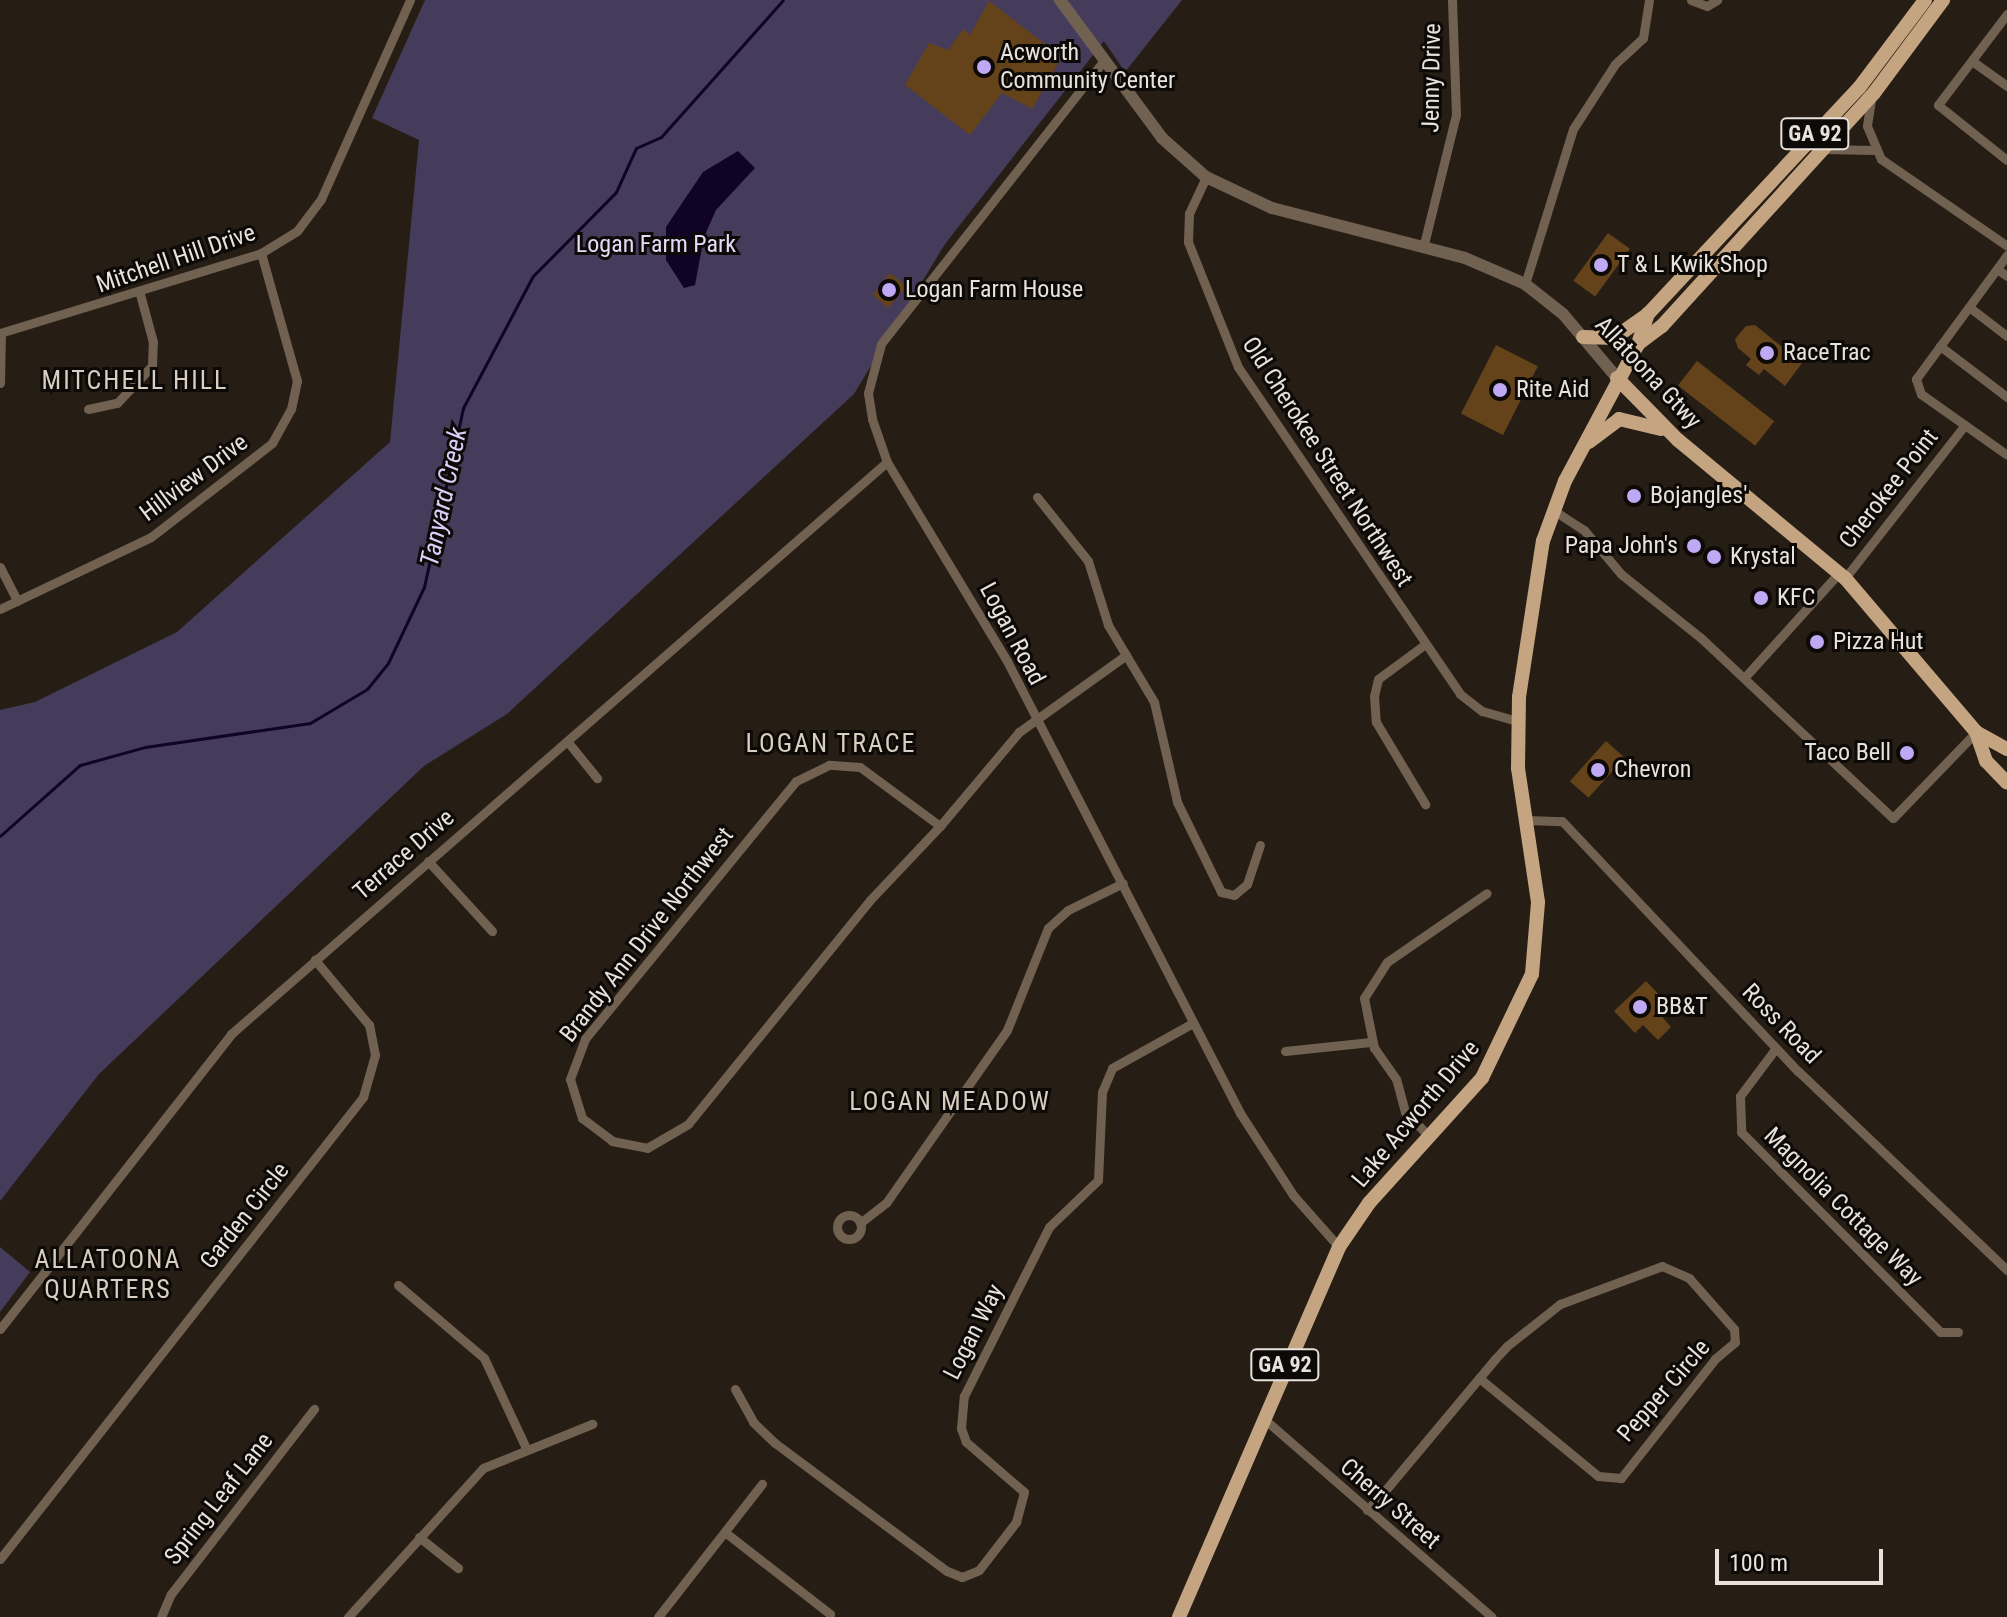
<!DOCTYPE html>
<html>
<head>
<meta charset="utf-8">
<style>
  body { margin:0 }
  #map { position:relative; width:2007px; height:1617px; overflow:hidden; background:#261e15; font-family:"Roboto Condensed",sans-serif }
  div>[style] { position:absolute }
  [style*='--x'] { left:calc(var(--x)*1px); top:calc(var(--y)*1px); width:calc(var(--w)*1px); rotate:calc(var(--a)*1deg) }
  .green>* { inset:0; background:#453b5b }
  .water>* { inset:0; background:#110326 }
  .stream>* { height:3px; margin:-1.5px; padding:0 1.5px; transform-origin:1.5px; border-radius:1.5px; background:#110326 }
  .building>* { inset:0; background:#64431b; transform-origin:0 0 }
  .minor>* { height:9px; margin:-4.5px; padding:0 4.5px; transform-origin:4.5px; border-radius:4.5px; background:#716151 }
  .minor>.ring { margin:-4.5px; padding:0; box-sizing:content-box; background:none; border:9px solid #716151; border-radius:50% }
  .tertiary>* { height:12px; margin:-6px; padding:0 6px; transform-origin:6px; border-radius:6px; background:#716151 }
  .primary>* { height:14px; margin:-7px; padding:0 7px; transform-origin:7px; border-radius:7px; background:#c5a481 }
  .dots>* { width:22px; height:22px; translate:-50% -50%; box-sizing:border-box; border:4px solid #0c0906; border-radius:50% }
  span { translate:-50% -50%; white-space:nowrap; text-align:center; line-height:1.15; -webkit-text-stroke:6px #0c0906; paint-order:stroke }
  .shield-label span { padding:2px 6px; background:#0c0906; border:2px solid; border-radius:6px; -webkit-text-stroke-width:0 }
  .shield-label { font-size:22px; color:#e8e2dc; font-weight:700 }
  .poi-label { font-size:24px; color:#e8e2dc }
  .left { translate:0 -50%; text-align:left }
  .right { translate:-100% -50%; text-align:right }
  .street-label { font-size:24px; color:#e8e2dc }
  .park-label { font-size:24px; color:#e3dbf9 }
  .neighbourhood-label { font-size:26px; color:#dacec2; letter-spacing:2px }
  .water-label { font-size:26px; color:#dbcffa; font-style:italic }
  .scale { position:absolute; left:1715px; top:1549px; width:168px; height:36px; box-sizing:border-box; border:4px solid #e8e2dc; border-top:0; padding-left:10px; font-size:24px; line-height:28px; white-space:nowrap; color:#e8e2dc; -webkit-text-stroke:6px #0c0906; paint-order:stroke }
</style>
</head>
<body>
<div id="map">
  <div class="green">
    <i style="clip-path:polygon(425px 0,1182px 0,1125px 72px,1104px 41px,945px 244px,854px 394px,507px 714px,424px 766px,99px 1074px,0 1201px,0 710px,35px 702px,177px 632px,390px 442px,419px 140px,372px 118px)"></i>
    <i style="clip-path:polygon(0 1247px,30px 1272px,0 1312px)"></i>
  </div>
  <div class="water">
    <i style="clip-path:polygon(738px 151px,755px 168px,716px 210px,704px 237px,695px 285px,684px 288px,666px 260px,666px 227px,703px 172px)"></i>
  </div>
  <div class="stream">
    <i style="--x:0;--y:836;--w:107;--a:-41.6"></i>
    <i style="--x:80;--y:765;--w:67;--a:-15.5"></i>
    <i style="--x:145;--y:747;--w:167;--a:-8.3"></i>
    <i style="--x:310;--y:723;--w:66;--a:-30.8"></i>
    <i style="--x:367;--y:689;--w:33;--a:-51"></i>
    <i style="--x:388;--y:663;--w:84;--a:-64.7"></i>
    <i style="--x:424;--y:587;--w:183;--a:-77.7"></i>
    <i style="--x:463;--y:408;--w:149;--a:-62.1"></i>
    <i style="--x:533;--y:276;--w:118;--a:-45.3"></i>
    <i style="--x:616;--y:192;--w:48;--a:-65.6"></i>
    <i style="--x:636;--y:148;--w:27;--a:-24"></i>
    <i style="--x:661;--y:137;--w:183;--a:-48.3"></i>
  </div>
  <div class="building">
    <i style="clip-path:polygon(989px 1px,1062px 57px,1032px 109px,1002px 93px,970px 135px,905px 85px,929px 43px,948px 50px,963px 29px,970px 35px)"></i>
    <i style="left:1608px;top:233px;width:27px;height:59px;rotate:36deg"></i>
    <i style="left:890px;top:273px;width:21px;height:28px;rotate:39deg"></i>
    <i style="clip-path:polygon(1755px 325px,1802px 363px,1785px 386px,1764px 369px,1759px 375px,1746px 365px,1751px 359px,1738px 348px,1735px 339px,1746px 326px)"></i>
    <i style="left:1496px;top:345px;width:47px;height:77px;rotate:27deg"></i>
    <i style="left:1697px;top:361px;width:98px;height:31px;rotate:38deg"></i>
    <i style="left:1606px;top:741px;width:25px;height:54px;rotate:42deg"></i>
    <i style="clip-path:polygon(1646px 981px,1666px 1002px,1657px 1011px,1671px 1027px,1658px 1040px,1643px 1025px,1635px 1033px,1614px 1011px)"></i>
  </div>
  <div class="minor">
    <i style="--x:1691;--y:0;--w:17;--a:21"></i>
    <i style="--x:1707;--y:6;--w:12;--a:-31"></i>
    <i style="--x:2007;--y:14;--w:114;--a:127.2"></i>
    <i style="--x:1938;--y:105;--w:88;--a:38.6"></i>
    <i style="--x:1105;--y:59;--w:362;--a:128.2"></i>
    <i style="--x:881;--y:344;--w:51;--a:104.9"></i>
    <i style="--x:868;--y:393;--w:26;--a:81"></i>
    <i style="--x:872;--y:419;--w:46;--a:70.8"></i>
    <i style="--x:887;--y:462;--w:232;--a:58.9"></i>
    <i style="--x:1007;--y:661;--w:509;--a:62.73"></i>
    <i style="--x:1240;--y:1113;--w:98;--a:57.1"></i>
    <i style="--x:1293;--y:1195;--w:69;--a:48.5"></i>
    <i style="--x:1972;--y:61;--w:43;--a:35.5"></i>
    <i style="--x:1871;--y:100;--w:26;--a:99"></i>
    <i style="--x:1867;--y:126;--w:36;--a:67"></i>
    <i style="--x:1881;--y:159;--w:153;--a:34.6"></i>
    <i style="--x:1825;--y:149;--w:48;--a:1.2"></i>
    <i style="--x:1206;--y:177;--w:40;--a:115"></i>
    <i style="--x:1189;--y:213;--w:29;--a:92"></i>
    <i style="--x:1188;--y:242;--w:135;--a:68.2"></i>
    <i style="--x:1238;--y:367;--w:395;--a:55.8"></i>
    <i style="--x:1460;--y:694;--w:28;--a:38"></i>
    <i style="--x:1482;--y:711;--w:37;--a:16"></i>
    <i style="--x:1423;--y:248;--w:137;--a:-76.1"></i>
    <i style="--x:1456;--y:115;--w:115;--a:-92"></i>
    <i style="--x:2007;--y:255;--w:154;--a:126.3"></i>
    <i style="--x:1916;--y:379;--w:16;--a:72"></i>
    <i style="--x:1921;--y:394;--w:105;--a:35.3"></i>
    <i style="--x:1997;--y:269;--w:12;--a:35"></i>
    <i style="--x:1525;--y:284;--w:162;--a:-72.8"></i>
    <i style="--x:1573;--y:129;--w:77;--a:-57.1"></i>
    <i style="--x:1615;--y:64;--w:38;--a:-43"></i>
    <i style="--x:1643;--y:38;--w:38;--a:-81"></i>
    <i style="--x:1969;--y:307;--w:48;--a:37.3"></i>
    <i style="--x:0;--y:333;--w:273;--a:-17"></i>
    <i style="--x:261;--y:253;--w:42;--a:-31.4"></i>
    <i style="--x:297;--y:231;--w:40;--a:-53"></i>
    <i style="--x:321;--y:199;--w:218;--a:-65.9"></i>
    <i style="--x:1940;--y:346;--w:84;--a:37.3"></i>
    <i style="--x:0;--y:383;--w:50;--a:-88.9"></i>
    <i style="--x:88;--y:409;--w:30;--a:-12"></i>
    <i style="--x:117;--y:403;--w:51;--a:-46.6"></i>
    <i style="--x:152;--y:366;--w:24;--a:-88"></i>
    <i style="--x:153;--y:342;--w:50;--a:-105.2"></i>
    <i style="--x:1037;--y:497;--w:82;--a:51.4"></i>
    <i style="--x:1088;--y:561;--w:67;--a:72.6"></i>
    <i style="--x:1108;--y:625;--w:90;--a:59.1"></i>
    <i style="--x:1154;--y:702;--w:103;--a:77"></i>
    <i style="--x:1177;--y:802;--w:100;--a:63.9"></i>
    <i style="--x:1221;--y:892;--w:13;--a:13"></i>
    <i style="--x:1234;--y:895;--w:17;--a:-40"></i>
    <i style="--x:1247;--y:884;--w:41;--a:-71.6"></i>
    <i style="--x:1553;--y:510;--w:37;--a:33"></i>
    <i style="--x:1584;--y:530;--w:57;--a:49.9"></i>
    <i style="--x:1621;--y:574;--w:102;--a:38.7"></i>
    <i style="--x:1701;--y:638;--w:263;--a:43.2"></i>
    <i style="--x:1893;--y:818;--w:120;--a:-46"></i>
    <i style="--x:0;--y:567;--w:38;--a:63"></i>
    <i style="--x:1845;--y:578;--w:194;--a:-51.9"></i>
    <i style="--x:0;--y:609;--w:167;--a:-25.5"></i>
    <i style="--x:151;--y:537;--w:153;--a:-37.8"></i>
    <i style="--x:272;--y:443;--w:39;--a:-61"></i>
    <i style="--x:291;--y:409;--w:29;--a:-78"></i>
    <i style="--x:297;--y:381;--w:133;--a:-105.7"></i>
    <i style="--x:1424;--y:645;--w:57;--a:143.5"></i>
    <i style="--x:1378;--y:679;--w:17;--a:103"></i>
    <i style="--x:1374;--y:696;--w:26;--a:86"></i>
    <i style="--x:1376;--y:722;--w:96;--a:59.1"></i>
    <i style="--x:1744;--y:678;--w:142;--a:-47.9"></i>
    <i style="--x:567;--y:741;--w:48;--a:51"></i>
    <i style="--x:1526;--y:820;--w:36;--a:2"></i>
    <i style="--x:1562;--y:821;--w:344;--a:46.7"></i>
    <i style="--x:1798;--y:1071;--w:289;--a:43.6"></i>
    <i style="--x:940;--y:826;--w:99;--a:-143.6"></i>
    <i style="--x:860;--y:767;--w:31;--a:-176"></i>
    <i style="--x:829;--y:765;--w:37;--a:154"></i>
    <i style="--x:796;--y:781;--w:333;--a:129.3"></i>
    <i style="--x:585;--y:1039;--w:43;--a:110.6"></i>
    <i style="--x:570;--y:1079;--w:41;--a:72.9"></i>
    <i style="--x:582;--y:1118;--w:38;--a:37"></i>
    <i style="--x:612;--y:1141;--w:36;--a:11"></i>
    <i style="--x:647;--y:1148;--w:48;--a:-30.3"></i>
    <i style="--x:688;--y:1124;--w:289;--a:-50.9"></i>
    <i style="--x:870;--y:900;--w:102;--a:-46.6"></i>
    <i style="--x:940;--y:826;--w:123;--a:-50"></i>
    <i style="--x:1019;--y:732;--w:132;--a:-35.7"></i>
    <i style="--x:428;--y:861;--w:95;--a:47.6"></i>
    <i style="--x:1776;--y:1048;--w:60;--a:126.9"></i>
    <i style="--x:1740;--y:1096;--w:36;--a:88"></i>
    <i style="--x:1741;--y:1132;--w:282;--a:45.1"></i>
    <i style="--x:1940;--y:1332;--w:18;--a:0"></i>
    <i style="--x:1285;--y:1051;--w:86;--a:-6"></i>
    <i style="--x:1430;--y:1137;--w:35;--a:-135"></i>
    <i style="--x:1405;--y:1112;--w:34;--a:-105"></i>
    <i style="--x:1396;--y:1079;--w:38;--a:-125"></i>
    <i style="--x:1374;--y:1048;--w:51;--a:-101.3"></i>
    <i style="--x:1364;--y:998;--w:43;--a:-57.4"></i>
    <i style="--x:1387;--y:962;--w:121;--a:-34.6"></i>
    <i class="ring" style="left:837px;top:1215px;width:15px;height:15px"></i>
    <i style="--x:860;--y:1223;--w:33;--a:-38"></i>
    <i style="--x:886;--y:1203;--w:211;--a:-55"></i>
    <i style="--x:1007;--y:1030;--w:110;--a:-68.1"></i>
    <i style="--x:1048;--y:928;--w:27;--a:-42"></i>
    <i style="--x:1068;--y:910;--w:61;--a:-26.1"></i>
    <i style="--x:398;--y:1285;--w:113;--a:40.3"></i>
    <i style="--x:484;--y:1358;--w:99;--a:65"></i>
    <i style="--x:0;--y:1329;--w:375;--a:-51.9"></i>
    <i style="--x:231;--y:1034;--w:870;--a:-41.09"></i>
    <i style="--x:735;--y:1389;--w:38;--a:61"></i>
    <i style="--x:753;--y:1422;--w:30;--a:44"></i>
    <i style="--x:775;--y:1443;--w:214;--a:36.7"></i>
    <i style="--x:947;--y:1571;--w:16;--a:22"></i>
    <i style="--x:962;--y:1577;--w:18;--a:-22"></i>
    <i style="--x:979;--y:1570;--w:61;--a:-52.4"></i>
    <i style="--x:1016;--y:1522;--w:31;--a:-75"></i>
    <i style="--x:1024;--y:1492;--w:77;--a:-139.2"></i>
    <i style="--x:966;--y:1442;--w:15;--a:-110"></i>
    <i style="--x:961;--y:1428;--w:32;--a:-85"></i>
    <i style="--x:964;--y:1396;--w:189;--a:-63.3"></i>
    <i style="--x:1049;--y:1227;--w:68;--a:-43.8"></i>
    <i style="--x:1098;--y:1180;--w:88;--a:-87.4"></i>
    <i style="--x:1102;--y:1092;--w:26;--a:-67"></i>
    <i style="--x:1112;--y:1068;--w:93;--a:-29.1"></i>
    <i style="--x:1263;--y:1418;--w:303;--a:41"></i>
    <i style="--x:1367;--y:1510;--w:23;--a:-47"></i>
    <i style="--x:1383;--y:1493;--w:175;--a:-50.1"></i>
    <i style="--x:1495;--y:1359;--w:18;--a:-47"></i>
    <i style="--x:1507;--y:1346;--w:68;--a:-38.4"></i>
    <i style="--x:1560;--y:1304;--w:109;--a:-20.4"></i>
    <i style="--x:1662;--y:1266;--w:30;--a:24"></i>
    <i style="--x:1689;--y:1278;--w:68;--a:48.6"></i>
    <i style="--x:1734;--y:1329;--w:13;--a:86"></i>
    <i style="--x:1735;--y:1342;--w:26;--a:140"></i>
    <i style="--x:1715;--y:1359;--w:152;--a:128.3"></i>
    <i style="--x:1621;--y:1478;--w:23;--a:-175"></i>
    <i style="--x:1598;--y:1476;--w:154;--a:-140.5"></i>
    <i style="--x:726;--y:1533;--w:132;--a:37.9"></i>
    <i style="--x:419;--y:1537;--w:50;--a:38.5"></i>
    <i style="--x:0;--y:1559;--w:588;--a:-51.84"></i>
    <i style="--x:363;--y:1097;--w:44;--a:-74.1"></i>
    <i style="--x:375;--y:1055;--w:31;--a:-101"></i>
    <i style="--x:369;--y:1025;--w:85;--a:-129.7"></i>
    <i style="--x:161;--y:1617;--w:25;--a:-67"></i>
    <i style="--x:171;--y:1594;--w:234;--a:-52.3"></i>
    <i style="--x:348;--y:1617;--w:201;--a:-47.8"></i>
    <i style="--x:483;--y:1468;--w:118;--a:-22"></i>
    <i style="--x:658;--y:1617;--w:169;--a:-52"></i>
  </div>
  <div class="tertiary">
    <i style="--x:1060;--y:0;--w:172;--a:53.5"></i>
    <i style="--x:1162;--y:138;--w:59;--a:41.6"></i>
    <i style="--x:1206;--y:177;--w:73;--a:25.2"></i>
    <i style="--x:1272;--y:208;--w:199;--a:14.5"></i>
    <i style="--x:1465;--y:258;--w:65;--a:23.4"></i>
    <i style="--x:1525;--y:284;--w:48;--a:38.3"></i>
    <i style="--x:1563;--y:314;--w:84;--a:49.8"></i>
  </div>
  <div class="primary">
    <i style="--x:1583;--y:337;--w:31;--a:2"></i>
    <i style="--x:1614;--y:338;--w:40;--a:-34.9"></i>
    <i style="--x:1638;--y:344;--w:30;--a:-37"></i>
    <i style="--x:1662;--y:326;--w:315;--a:-47.7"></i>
    <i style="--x:1874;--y:93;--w:116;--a:-53.4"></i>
    <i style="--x:1617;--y:378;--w:87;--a:45.5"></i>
    <i style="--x:1678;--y:440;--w:217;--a:39.6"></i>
    <i style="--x:1845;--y:578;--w:202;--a:49.6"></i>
    <i style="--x:1976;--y:732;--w:31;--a:71"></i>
    <i style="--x:1986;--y:761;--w:30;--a:46"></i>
    <i style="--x:1589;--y:442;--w:38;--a:-37"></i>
    <i style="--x:1619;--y:419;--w:43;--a:13.4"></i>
    <i style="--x:1976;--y:732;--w:35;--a:29"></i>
    <i style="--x:1179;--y:1617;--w:403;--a:-66.6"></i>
    <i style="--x:1339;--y:1247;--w:53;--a:-55.7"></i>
    <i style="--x:1369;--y:1203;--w:169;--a:-47.9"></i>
    <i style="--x:1482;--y:1078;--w:115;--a:-64.3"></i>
    <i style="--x:1532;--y:974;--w:72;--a:-85.2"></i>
    <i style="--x:1538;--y:902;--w:135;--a:-98.5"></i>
    <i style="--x:1518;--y:768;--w:71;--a:-89.2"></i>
    <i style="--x:1519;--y:697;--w:158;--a:-81.3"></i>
    <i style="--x:1543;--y:541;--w:64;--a:-69.9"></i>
    <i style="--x:1565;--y:481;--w:155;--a:-61.9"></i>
    <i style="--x:1638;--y:344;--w:32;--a:-72"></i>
    <i style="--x:1648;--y:314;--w:309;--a:-47"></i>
    <i style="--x:1859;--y:88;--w:110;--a:-53.1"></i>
  </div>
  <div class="dots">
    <i style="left:984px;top:67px;background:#bfa8f4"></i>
    <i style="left:1601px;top:265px;background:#bfa8f4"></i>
    <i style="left:889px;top:290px;background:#bfa8f4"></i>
    <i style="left:1767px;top:353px;background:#bfa8f4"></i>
    <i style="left:1500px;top:390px;background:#bfa8f4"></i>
    <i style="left:1634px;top:496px;background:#bfa8f4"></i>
    <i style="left:1694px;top:546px;background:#bfa8f4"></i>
    <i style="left:1714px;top:557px;background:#bfa8f4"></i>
    <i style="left:1761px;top:598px;background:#bfa8f4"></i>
    <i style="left:1817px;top:642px;background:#bfa8f4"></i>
    <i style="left:1907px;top:753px;background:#bfa8f4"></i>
    <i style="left:1598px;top:770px;background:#bfa8f4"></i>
    <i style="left:1640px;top:1007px;background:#bfa8f4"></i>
  </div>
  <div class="shield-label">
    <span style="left:1815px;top:134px">GA 92</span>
    <span style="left:1285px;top:1365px">GA 92</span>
  </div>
  <div class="poi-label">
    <span class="left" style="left:1000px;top:67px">Acworth<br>Community Center</span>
    <span class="left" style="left:1617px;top:265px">T &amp; L Kwik Shop</span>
    <span class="left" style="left:905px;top:290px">Logan Farm House</span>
    <span class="left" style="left:1783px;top:353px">RaceTrac</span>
    <span class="left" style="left:1516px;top:390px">Rite Aid</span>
    <span class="left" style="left:1650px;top:496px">Bojangles'</span>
    <span class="right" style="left:1678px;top:546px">Papa John's</span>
    <span class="left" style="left:1730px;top:557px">Krystal</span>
    <span class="left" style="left:1777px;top:598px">KFC</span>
    <span class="left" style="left:1833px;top:642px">Pizza Hut</span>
    <span class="right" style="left:1891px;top:753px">Taco Bell</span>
    <span class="left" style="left:1614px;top:770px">Chevron</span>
    <span class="left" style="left:1656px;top:1007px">BB&amp;T</span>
  </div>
  <div class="street-label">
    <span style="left:1432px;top:78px;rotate:-89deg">Jenny Drive</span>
    <span style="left:176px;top:259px;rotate:-19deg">Mitchell Hill Drive</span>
    <span style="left:1648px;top:373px;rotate:47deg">Allatoona Gtwy</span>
    <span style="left:1327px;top:462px;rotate:57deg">Old Cherokee Street Northwest</span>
    <span style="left:194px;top:478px;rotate:-37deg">Hillview Drive</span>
    <span style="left:1889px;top:489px;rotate:-52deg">Cherokee Point</span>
    <span style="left:1012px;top:634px;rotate:62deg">Logan Road</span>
    <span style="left:404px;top:855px;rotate:-41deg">Terrace Drive</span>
    <span style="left:647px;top:935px;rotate:-52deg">Brandy Ann Drive Northwest</span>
    <span style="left:1781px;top:1024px;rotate:46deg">Ross Road</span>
    <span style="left:1416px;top:1114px;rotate:-50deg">Lake Acworth Drive</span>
    <span style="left:1843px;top:1207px;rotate:45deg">Magnolia Cottage Way</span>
    <span style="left:245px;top:1216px;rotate:-52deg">Garden Circle</span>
    <span style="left:974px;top:1332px;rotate:-63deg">Logan Way</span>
    <span style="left:1664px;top:1391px;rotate:-49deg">Pepper Circle</span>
    <span style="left:219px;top:1499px;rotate:-52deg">Spring Leaf Lane</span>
    <span style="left:1390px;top:1504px;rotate:41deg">Cherry Street</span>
  </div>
  <div class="park-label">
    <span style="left:656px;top:245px">Logan Farm Park</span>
  </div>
  <div class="neighbourhood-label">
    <span style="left:135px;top:381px">MITCHELL HILL</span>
    <span style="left:831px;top:744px">LOGAN TRACE</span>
    <span style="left:950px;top:1102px">LOGAN MEADOW</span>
    <span style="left:108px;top:1275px">ALLATOONA<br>QUARTERS</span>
  </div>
  <div class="water-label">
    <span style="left:444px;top:497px;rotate:-78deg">Tanyard Creek</span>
  </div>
  <div class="scale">100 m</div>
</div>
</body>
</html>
